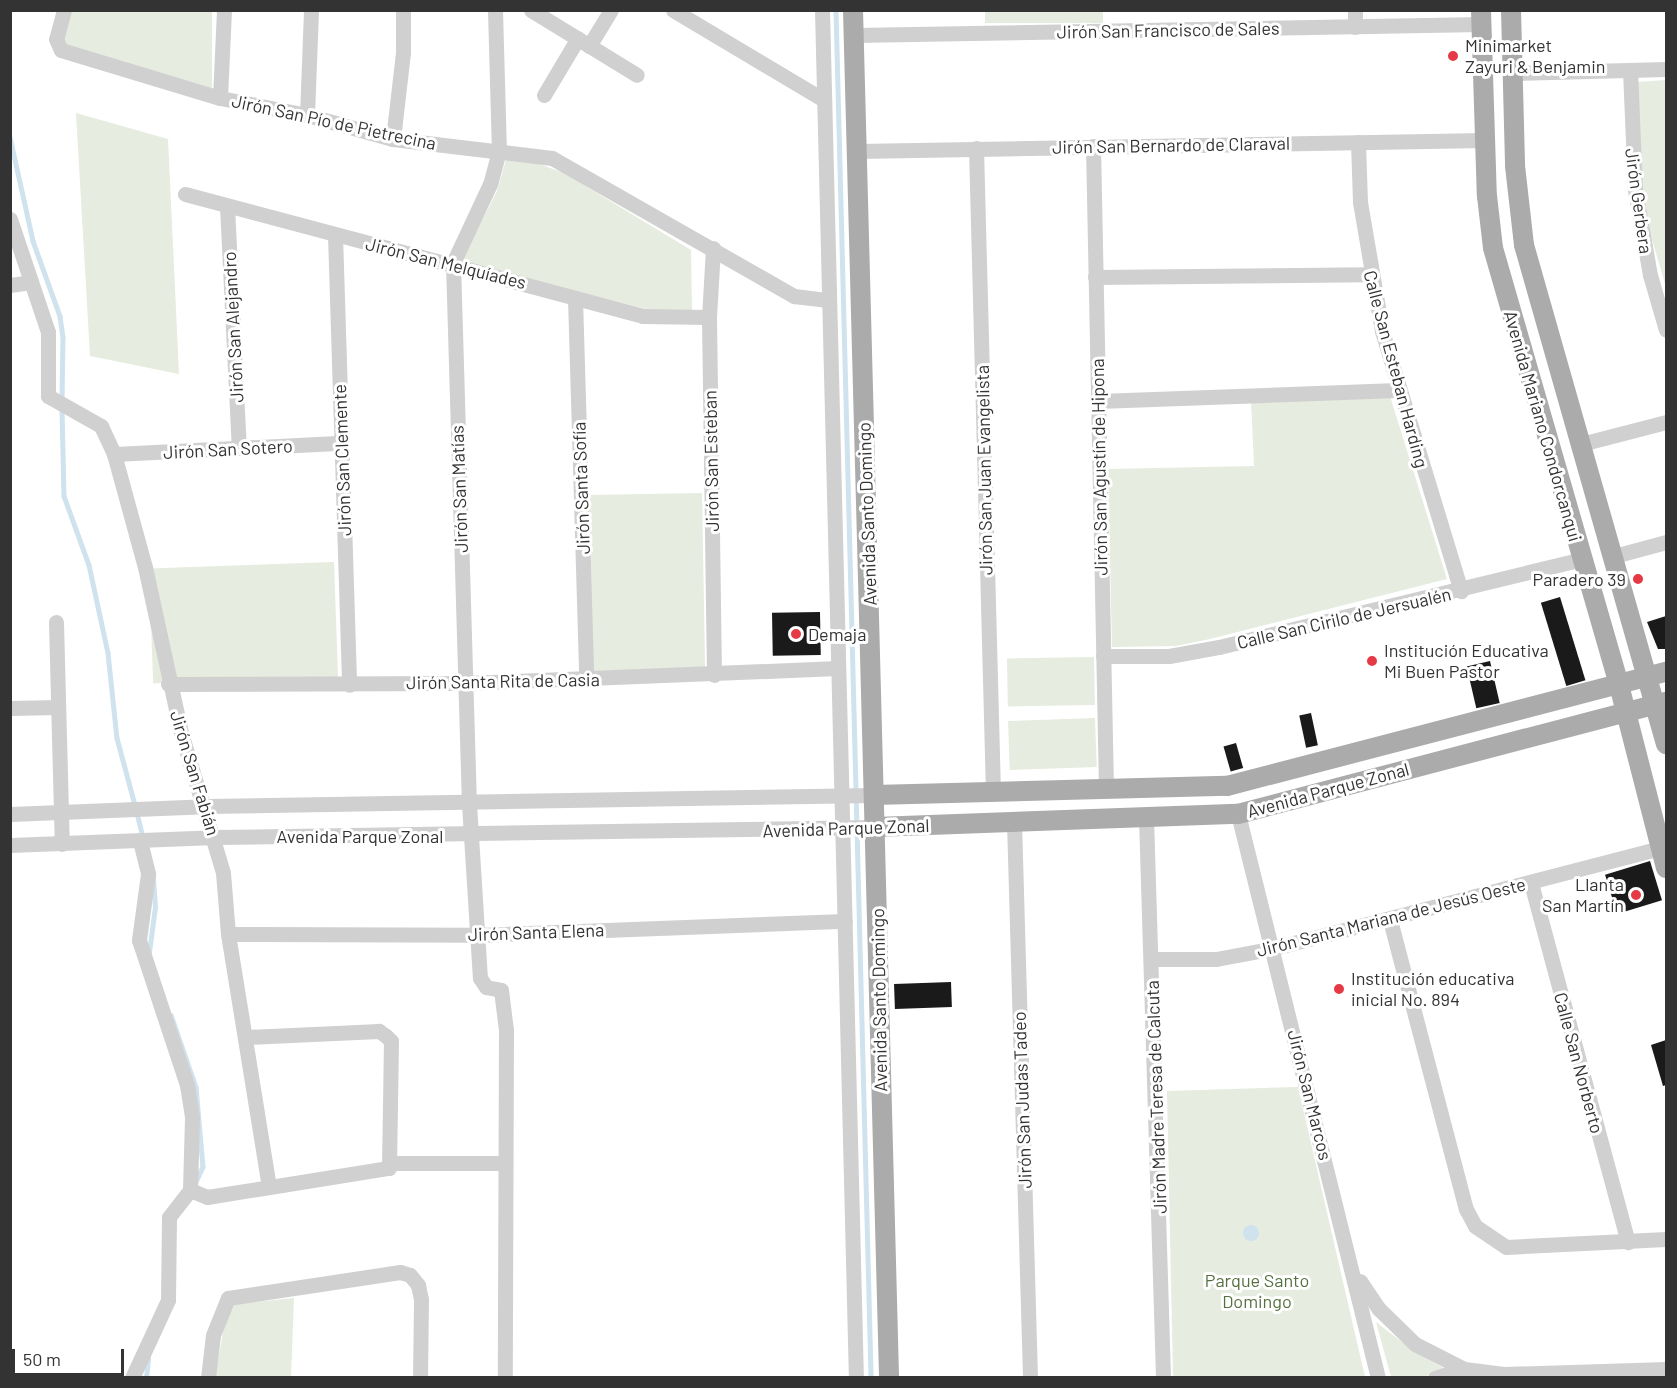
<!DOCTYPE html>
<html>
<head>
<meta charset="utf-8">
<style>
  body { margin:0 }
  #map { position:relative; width:1677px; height:1388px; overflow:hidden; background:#fff; font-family:Barlow,sans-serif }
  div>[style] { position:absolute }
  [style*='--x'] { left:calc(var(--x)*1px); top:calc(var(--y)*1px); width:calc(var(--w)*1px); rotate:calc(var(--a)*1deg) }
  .green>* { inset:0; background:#e6ecdf; transform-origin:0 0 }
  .water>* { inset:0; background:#cfe2ee }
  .round { border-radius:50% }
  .stream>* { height:4.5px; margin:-2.25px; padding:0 2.25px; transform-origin:2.25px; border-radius:2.25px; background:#cfe2ee }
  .building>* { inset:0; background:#1a1a1a; transform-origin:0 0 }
  .minor>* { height:15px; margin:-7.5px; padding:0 7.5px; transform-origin:7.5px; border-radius:7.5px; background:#d0d0d0 }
  .major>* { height:20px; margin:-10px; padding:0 10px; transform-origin:10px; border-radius:10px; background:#ababab }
  .dots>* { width:16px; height:16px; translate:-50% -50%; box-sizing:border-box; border:3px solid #fff; border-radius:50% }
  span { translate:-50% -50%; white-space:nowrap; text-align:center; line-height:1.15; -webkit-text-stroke:6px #fff; paint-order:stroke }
  .street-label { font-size:18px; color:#333 }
  .poi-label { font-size:18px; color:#333 }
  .left { translate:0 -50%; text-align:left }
  .right { translate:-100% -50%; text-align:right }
  .park-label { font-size:18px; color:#56703f }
  .frame { position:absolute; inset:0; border:12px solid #333; pointer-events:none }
  .scale { position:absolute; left:12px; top:1349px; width:112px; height:27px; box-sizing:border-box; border:3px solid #333; border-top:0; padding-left:8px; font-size:18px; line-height:21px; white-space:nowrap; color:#333; -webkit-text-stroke:4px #fff; paint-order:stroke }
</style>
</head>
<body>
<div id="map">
  <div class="green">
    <i style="clip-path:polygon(67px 11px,212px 11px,212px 88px,62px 47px)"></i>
    <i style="left:985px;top:11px;width:118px;height:12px"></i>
    <i style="clip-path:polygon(1666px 80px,1666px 287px,1642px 206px,1637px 82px)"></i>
    <i style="clip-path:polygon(76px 113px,168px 139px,179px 374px,90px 356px)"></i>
    <i style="clip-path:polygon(506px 160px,539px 164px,564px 173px,691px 250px,692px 312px,654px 311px,461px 262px,497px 191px)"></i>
    <i style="clip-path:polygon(1390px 396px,1447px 579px,1210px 639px,1176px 646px,1112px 647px,1108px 469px,1254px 466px,1251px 401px)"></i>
    <i style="left:702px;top:493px;width:176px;height:114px;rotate:89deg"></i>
    <i style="left:334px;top:562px;width:115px;height:185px;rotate:88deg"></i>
    <i style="left:1094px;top:657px;width:48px;height:87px;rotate:89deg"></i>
    <i style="left:1095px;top:718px;width:49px;height:87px;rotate:88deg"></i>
    <i style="clip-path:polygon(1298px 1087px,1365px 1377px,1173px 1377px,1167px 1091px)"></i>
    <i style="clip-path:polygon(294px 1298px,291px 1377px,215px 1377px,225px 1321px,235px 1304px)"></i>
    <i style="clip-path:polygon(1376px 1322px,1415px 1352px,1445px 1369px,1424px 1377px,1391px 1377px)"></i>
  </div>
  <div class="water">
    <i class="round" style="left:1243px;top:1225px;width:16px;height:16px"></i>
  </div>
  <div class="stream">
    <i style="--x:836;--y:10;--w:1368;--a:88.53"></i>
    <i style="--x:10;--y:137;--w:107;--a:77.5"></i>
    <i style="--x:33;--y:241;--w:80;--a:70.2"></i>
    <i style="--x:60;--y:316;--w:21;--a:82"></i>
    <i style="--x:63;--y:337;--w:63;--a:90.9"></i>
    <i style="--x:62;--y:409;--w:87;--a:88.7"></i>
    <i style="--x:64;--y:496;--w:73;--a:70.1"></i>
    <i style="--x:89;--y:565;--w:90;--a:77.8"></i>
    <i style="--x:108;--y:653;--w:85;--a:84"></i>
    <i style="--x:117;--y:738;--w:69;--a:75"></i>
    <i style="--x:137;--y:813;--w:25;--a:76"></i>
    <i style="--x:149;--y:952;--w:45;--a:-82.4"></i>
    <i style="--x:155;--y:907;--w:30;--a:-94"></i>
    <i style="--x:171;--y:1015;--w:76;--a:70.9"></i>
    <i style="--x:196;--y:1087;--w:80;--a:85"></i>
    <i style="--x:203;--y:1167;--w:19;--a:115"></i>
    <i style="--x:146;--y:1378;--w:20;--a:-84"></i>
  </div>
  <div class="building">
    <i style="left:1560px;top:597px;width:87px;height:20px;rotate:73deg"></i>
    <i style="left:820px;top:612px;width:43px;height:48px;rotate:89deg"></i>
    <i style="clip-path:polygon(1666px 616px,1666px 649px,1658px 649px,1647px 622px)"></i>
    <i style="left:1490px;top:661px;width:43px;height:24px;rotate:77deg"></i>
    <i style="left:1311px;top:713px;width:33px;height:12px;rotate:78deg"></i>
    <i style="left:1236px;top:743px;width:26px;height:13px;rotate:74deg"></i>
    <i style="left:1650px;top:861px;width:41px;height:47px;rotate:73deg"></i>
    <i style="left:951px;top:982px;width:25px;height:57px;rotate:88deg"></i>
    <i style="clip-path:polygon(1666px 1040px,1666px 1085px,1663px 1086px,1651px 1045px)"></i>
  </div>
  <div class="minor">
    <i style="--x:64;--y:10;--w:30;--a:105"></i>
    <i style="--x:56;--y:39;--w:12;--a:66"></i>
    <i style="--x:61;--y:50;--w:166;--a:16.8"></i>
    <i style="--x:220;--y:98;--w:89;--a:11.1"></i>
    <i style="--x:307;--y:115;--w:89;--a:15.6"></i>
    <i style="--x:393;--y:139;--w:160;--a:6.8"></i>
    <i style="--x:552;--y:158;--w:279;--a:29.7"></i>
    <i style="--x:794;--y:296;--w:34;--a:7"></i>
    <i style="--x:495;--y:10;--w:141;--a:88.4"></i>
    <i style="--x:499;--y:151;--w:34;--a:105"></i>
    <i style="--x:490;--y:184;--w:87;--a:115.1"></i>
    <i style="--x:453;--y:263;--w:541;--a:88.31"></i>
    <i style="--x:469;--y:804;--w:174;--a:86.4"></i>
    <i style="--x:480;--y:978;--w:11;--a:56"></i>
    <i style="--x:486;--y:987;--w:15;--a:11"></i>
    <i style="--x:501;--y:990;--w:40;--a:82.9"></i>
    <i style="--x:506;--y:1030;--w:348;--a:90.2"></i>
    <i style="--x:531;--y:10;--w:124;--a:31.5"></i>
    <i style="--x:673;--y:10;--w:176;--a:30.8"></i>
    <i style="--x:822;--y:10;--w:1368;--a:88.58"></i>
    <i style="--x:1355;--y:10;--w:17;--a:90"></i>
    <i style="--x:854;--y:35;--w:628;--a:-1"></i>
    <i style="--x:589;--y:46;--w:42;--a:-58.6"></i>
    <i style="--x:1630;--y:70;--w:120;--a:87.6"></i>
    <i style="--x:1635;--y:190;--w:86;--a:80"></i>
    <i style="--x:1650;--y:275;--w:57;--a:73.8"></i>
    <i style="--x:1513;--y:73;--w:153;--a:-1.5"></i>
    <i style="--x:544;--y:95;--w:66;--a:-59.2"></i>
    <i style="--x:220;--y:98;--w:88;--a:-87.4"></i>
    <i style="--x:307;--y:115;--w:105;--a:-87.8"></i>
    <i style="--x:393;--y:139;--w:87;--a:-83.4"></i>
    <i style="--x:403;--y:53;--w:43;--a:-90"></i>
    <i style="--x:1358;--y:142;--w:60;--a:88.1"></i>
    <i style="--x:1360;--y:202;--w:131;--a:80.3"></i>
    <i style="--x:1382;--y:331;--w:272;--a:73.1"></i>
    <i style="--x:1093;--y:146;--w:643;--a:88.84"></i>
    <i style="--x:976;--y:148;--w:644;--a:88.49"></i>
    <i style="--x:857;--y:151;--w:628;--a:-1"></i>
    <i style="--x:185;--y:194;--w:474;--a:14.9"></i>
    <i style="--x:643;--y:316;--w:66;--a:0.9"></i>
    <i style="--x:227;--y:206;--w:242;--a:87.2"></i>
    <i style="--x:10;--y:219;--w:119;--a:71.4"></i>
    <i style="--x:48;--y:332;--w:64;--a:90"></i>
    <i style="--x:48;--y:396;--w:61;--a:29.5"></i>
    <i style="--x:101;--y:426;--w:31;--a:65"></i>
    <i style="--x:114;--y:454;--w:117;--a:74.7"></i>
    <i style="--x:145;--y:567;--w:173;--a:77.7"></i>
    <i style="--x:182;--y:736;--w:143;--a:73.3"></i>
    <i style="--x:223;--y:873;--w:61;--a:85.3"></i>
    <i style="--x:228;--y:934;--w:256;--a:80.8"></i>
    <i style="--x:335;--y:235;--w:450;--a:88.2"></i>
    <i style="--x:713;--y:248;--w:69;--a:93.3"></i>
    <i style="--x:709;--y:317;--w:358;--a:89.2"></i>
    <i style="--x:1095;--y:277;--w:274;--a:-0.6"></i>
    <i style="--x:10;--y:285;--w:21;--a:-8"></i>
    <i style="--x:575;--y:298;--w:381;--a:88.3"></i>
    <i style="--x:1098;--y:401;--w:299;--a:-2.1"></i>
    <i style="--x:1581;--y:444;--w:88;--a:-14.5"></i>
    <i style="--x:114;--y:454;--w:228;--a:-2.8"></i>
    <i style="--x:1614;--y:556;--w:54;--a:-15.1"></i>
    <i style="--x:56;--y:622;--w:222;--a:88.5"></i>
    <i style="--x:1103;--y:656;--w:66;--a:0"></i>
    <i style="--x:1169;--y:656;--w:51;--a:-10.2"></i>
    <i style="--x:1219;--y:647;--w:374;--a:-13.6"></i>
    <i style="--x:168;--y:684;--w:298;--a:-0.2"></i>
    <i style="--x:466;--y:683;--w:372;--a:-2.3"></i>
    <i style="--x:10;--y:708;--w:48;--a:-1.2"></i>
    <i style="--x:10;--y:814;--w:195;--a:-2.3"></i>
    <i style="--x:205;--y:806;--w:669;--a:-0.94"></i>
    <i style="--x:1238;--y:814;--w:581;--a:76.06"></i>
    <i style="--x:1146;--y:817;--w:561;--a:88.26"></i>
    <i style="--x:1014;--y:822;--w:556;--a:88.35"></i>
    <i style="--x:140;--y:841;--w:34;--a:76"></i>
    <i style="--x:148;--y:874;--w:67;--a:97.8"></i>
    <i style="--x:139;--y:940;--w:153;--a:71.7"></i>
    <i style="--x:187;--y:1085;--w:33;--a:81"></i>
    <i style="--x:192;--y:1118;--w:72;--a:91.6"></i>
    <i style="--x:190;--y:1190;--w:18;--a:22"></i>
    <i style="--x:207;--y:1197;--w:184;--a:-9.1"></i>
    <i style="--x:389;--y:1168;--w:127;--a:-89.1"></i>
    <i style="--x:391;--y:1041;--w:7;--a:-135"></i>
    <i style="--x:386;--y:1036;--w:9;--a:-144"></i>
    <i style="--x:379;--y:1031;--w:134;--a:177.4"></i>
    <i style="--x:10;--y:845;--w:205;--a:-2.2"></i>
    <i style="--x:215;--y:837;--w:660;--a:-0.87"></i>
    <i style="--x:1531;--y:883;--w:372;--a:74.9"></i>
    <i style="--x:1390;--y:920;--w:299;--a:75.3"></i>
    <i style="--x:1466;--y:1209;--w:19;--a:62"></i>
    <i style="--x:1475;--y:1226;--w:37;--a:34"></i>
    <i style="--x:1506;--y:1247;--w:160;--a:-2.9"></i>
    <i style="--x:228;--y:934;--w:249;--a:0.2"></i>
    <i style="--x:477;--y:935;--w:368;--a:-2.2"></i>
    <i style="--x:1152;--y:959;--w:64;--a:0"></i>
    <i style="--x:1216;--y:959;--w:59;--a:-10.7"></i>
    <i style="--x:1274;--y:948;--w:400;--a:-14.5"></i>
    <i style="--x:392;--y:1163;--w:113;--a:0"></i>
    <i style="--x:1360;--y:1281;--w:34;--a:56"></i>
    <i style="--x:1379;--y:1309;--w:50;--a:44.2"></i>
    <i style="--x:1415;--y:1344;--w:55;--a:27"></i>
    <i style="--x:1464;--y:1369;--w:40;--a:7.1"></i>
    <i style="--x:1504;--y:1374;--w:162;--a:-1.8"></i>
    <i style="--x:132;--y:1378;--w:86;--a:-65.2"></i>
    <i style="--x:168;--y:1300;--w:83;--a:-89.3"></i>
    <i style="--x:169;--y:1217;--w:34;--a:-52"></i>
    <i style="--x:208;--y:1378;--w:43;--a:-83.4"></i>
    <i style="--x:213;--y:1335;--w:40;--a:-68"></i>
    <i style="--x:228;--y:1298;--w:174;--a:-8.6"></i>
    <i style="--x:400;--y:1272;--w:10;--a:17"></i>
    <i style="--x:410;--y:1275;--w:13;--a:51"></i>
    <i style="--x:418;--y:1285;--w:14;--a:78"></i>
    <i style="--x:421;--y:1299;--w:79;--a:90.7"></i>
    <i style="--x:1435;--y:1378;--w:30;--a:-17"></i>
  </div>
  <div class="major">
    <i style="--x:853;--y:10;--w:1368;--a:88.49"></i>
    <i style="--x:1481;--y:10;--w:186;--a:88.2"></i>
    <i style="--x:1487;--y:196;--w:52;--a:83.4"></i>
    <i style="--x:1493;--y:248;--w:455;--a:73.9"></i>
    <i style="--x:1619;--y:685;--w:189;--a:75.6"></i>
    <i style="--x:1511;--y:10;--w:156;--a:88.5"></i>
    <i style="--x:1515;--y:166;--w:80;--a:83.5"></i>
    <i style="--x:1524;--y:245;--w:519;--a:74.12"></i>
    <i style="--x:874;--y:795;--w:353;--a:-1.5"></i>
    <i style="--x:1227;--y:786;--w:454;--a:-14.6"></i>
    <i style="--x:875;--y:827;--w:363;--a:-2.1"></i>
    <i style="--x:1238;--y:814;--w:442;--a:-14.7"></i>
  </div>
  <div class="dots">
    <i style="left:1453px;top:56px;background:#e63946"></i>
    <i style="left:1638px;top:579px;background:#e63946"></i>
    <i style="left:796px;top:634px;background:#e63946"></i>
    <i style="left:1372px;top:661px;background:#e63946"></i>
    <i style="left:1636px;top:895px;background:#e63946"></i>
    <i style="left:1339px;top:989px;background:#e63946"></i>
  </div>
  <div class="street-label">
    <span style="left:1168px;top:30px;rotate:-1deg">Jirón San Francisco de Sales</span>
    <span style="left:334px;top:122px;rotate:12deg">Jirón San Pío de Pietrecina</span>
    <span style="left:1171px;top:145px;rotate:-1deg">Jirón San Bernardo de Claraval</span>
    <span style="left:1639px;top:201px;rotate:82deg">Jirón Gerbera</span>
    <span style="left:446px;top:263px;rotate:14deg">Jirón San Melquíades</span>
    <span style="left:233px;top:327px;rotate:-93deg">Jirón San Alejandro</span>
    <span style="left:1396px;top:369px;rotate:75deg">Calle San Esteban Harding</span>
    <span style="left:1543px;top:426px;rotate:74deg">Avenida Mariano Condorcanqui</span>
    <span style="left:228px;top:449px;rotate:-3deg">Jirón San Sotero</span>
    <span style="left:342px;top:460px;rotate:-92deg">Jirón San Clemente</span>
    <span style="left:711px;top:461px;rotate:-91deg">Jirón San Esteban</span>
    <span style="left:1099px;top:467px;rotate:-91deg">Jirón San Agustín de Hipona</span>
    <span style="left:984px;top:470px;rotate:-91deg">Jirón San Juan Evangelista</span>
    <span style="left:581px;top:488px;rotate:-92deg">Jirón Santa Sofía</span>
    <span style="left:459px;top:489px;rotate:-92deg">Jirón San Matías</span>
    <span style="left:867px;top:514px;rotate:-92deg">Avenida Santo Domingo</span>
    <span style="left:1344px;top:618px;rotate:-13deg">Calle San Cirilo de Jersualén</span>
    <span style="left:503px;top:681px;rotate:-1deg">Jirón Santa Rita de Casia</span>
    <span style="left:195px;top:773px;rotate:73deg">Jirón San Fabián</span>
    <span style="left:1328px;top:790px;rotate:-15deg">Avenida Parque Zonal</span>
    <span style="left:846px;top:828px;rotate:-2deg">Avenida Parque Zonal</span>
    <span style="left:360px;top:836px">Avenida Parque Zonal</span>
    <span style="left:1391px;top:917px;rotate:-14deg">Jirón Santa Mariana de Jesús Oeste</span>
    <span style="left:536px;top:932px;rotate:-2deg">Jirón Santa Elena</span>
    <span style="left:879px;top:1000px;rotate:-91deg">Avenida Santo Domingo</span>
    <span style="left:1579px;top:1063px;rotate:75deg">Calle San Norberto</span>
    <span style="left:1310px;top:1095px;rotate:76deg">Jirón San Marcos</span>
    <span style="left:1156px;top:1097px;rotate:-92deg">Jirón Madre Teresa de Calcuta</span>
    <span style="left:1022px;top:1100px;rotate:-92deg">Jirón San Judas Tadeo</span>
  </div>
  <div class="poi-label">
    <span class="left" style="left:1465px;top:56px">Minimarket<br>Zayuri &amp; Benjamin</span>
    <span class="right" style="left:1626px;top:579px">Paradero 39</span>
    <span class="left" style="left:808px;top:634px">Demaja</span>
    <span class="left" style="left:1384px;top:661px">Institución Educativa<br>Mi Buen Pastor</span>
    <span class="right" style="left:1624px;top:895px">Llanta<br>San Martín</span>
    <span class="left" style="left:1351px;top:989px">Institución educativa<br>inicial No. 894</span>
  </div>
  <div class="park-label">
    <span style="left:1257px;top:1291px">Parque Santo<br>Domingo</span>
  </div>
  <div class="frame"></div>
  <div class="scale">50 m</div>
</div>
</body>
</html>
